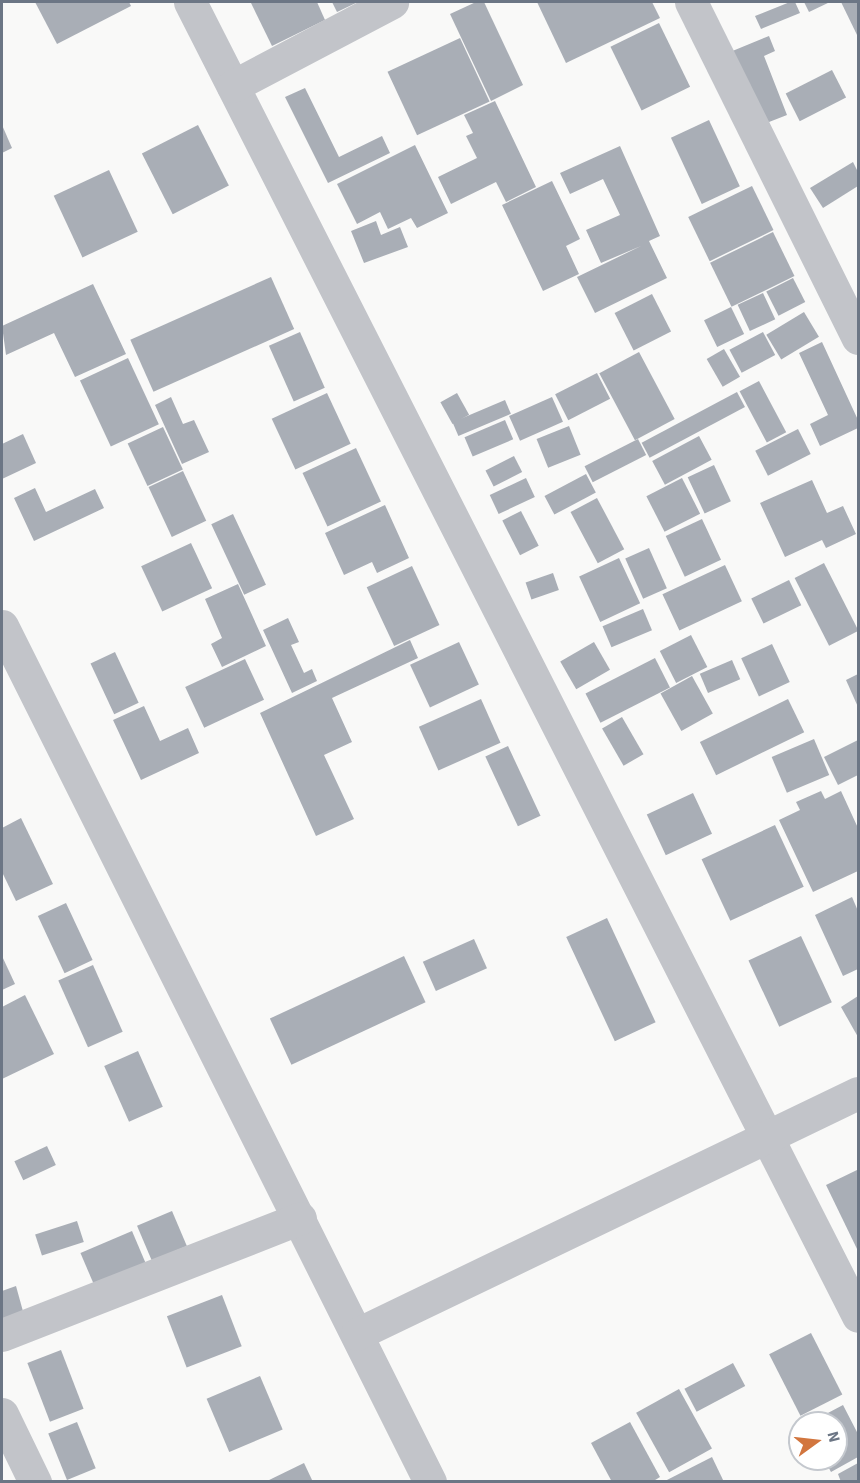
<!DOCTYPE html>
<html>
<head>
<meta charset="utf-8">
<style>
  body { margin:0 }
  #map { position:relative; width:860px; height:1483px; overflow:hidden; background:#f9f9f8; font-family:"Source Sans 3",sans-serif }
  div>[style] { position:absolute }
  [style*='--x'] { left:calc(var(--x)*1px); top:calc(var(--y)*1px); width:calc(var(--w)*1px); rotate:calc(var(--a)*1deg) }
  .building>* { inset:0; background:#a9aeb6; transform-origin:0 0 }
  .street>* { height:33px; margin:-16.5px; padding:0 16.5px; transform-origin:16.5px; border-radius:16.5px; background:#c2c4c9 }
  span { translate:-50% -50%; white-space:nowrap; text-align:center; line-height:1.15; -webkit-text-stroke:6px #fff; paint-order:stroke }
  .frame { position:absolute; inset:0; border:3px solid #6c7685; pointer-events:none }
  .north { position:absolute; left:788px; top:1411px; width:60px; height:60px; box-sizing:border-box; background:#fff; border:2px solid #c4c8ce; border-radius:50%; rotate:75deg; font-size:16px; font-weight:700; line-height:24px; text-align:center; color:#6c7685 }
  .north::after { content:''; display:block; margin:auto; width:21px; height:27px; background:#d2763f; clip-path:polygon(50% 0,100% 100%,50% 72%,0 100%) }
</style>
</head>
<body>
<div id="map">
  <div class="building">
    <i style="clip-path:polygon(35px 2px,129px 2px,131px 6px,57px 44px)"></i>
    <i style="clip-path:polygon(255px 2px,317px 2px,325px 20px,272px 46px,251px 3px)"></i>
    <i style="clip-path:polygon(332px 2px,358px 2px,337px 12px)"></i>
    <i style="clip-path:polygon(476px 2px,484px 2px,523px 85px,491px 101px,450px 14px)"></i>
    <i style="clip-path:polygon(537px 2px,652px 2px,660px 18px,566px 63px)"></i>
    <i style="clip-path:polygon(790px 2px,795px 2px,800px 13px,761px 29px,755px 16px)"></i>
    <i style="clip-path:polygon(804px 2px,830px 2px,809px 12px)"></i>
    <i style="clip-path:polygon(841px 2px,858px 2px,858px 37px)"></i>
    <i style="left:659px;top:23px;width:71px;height:54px;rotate:64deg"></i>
    <i style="clip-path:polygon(769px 36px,775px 51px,764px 56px,787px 115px,759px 126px,730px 52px)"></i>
    <i style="left:460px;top:38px;width:70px;height:80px;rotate:65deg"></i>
    <i style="left:832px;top:70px;width:31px;height:52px;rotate:63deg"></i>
    <i style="clip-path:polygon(305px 88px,339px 157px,382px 136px,390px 153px,328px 183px,285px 97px)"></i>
    <i style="clip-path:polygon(495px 101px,536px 187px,506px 202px,496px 182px,451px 204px,438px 177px,477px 158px,466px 136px,473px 133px,464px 115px)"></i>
    <i style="left:709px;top:120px;width:73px;height:42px;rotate:65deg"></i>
    <i style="clip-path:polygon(2px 125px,12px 148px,2px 153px)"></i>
    <i style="left:198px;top:125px;width:68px;height:63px;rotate:63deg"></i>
    <i style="clip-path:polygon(415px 145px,448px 213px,417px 228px,411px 218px,388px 229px,380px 212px,357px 224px,337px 184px)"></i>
    <i style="clip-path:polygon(620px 146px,660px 236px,649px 241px,667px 278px,595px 313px,577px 277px,641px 246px,601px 263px,586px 230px,620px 215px,603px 179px,570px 194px,560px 173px)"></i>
    <i style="clip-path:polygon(853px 162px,858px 172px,858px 186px,823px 208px,810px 188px)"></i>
    <i style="left:109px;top:170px;width:68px;height:61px;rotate:65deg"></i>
    <i style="clip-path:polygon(552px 181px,580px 239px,566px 246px,579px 274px,543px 291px,502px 205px)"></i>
    <i style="left:752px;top:186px;width:49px;height:71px;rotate:64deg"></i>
    <i style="clip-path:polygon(376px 221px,381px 235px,400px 227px,408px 247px,364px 263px,351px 231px)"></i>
    <i style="left:773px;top:232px;width:49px;height:70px;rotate:64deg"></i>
    <i style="left:271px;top:277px;width:57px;height:154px;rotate:66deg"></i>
    <i style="left:793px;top:278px;width:27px;height:30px;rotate:63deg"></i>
    <i style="clip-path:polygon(93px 284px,126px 354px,75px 377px,54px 333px,6px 355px,2px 326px)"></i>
    <i style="left:763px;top:293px;width:29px;height:28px;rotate:65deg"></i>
    <i style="left:652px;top:294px;width:42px;height:42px;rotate:63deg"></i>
    <i style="left:731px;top:307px;width:30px;height:30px;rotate:64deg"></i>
    <i style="left:804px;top:312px;width:29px;height:44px;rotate:59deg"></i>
    <i style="left:300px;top:332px;width:61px;height:34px;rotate:66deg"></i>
    <i style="left:763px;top:332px;width:26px;height:38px;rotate:62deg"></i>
    <i style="clip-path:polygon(822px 342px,858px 420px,858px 428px,820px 446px,810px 424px,828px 415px,799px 353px)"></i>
    <i style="left:724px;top:349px;width:32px;height:20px;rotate:60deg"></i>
    <i style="left:639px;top:352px;width:76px;height:45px;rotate:62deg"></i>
    <i style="left:128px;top:358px;width:73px;height:53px;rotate:65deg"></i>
    <i style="left:597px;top:373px;width:29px;height:47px;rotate:63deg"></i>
    <i style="left:759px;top:381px;width:58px;height:22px;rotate:62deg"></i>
    <i style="left:737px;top:392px;width:17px;height:108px;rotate:62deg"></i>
    <i style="left:327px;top:393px;width:56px;height:61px;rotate:65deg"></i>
    <i style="left:457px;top:393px;width:25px;height:19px;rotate:61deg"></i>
    <i style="clip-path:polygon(171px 397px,183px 424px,194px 420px,209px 452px,182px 464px,155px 405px)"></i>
    <i style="left:552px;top:397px;width:27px;height:47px;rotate:66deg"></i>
    <i style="left:505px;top:400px;width:15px;height:57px;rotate:67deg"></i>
    <i style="left:505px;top:420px;width:21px;height:44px;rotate:67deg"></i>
    <i style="left:569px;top:426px;width:31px;height:35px;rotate:68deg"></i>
    <i style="left:163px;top:427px;width:47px;height:39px;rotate:65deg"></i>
    <i style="left:798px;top:429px;width:28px;height:48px;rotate:63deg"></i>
    <i style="clip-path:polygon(23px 434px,36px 463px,2px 479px,2px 444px)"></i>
    <i style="left:699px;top:436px;width:27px;height:53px;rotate:62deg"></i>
    <i style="left:638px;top:439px;width:18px;height:60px;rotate:63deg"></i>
    <i style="left:356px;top:448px;width:59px;height:59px;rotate:65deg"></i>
    <i style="left:514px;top:456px;width:18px;height:32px;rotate:63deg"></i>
    <i style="left:714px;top:465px;width:40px;height:29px;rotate:65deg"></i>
    <i style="left:183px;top:471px;width:55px;height:38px;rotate:65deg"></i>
    <i style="left:586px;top:474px;width:21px;height:47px;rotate:62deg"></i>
    <i style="left:526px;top:478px;width:21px;height:40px;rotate:65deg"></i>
    <i style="left:682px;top:478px;width:40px;height:40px;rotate:63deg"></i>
    <i style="clip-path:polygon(812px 480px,827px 513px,843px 506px,856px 534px,826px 548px,822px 540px,785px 557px,760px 503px)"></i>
    <i style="clip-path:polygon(35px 488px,46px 512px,95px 489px,104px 508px,34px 541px,14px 498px)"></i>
    <i style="left:597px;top:498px;width:58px;height:30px;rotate:62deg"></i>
    <i style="clip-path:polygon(385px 505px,409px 558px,377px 573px,372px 562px,344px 575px,325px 533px)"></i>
    <i style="left:521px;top:511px;width:39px;height:21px;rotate:63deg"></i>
    <i style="left:233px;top:514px;width:78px;height:24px;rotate:65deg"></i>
    <i style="left:702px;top:519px;width:45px;height:40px;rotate:65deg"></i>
    <i style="left:191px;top:543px;width:50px;height:55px;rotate:65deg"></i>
    <i style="left:649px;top:548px;width:44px;height:26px;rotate:66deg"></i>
    <i style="left:619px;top:558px;width:50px;height:44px;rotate:65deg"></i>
    <i style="left:824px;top:563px;width:76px;height:33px;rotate:63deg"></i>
    <i style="left:725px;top:565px;width:40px;height:69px;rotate:65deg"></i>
    <i style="left:412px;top:566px;width:65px;height:50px;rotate:65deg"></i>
    <i style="left:553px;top:573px;width:18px;height:29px;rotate:71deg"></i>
    <i style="left:789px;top:580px;width:28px;height:42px;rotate:64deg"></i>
    <i style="clip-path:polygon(238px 584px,266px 646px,222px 667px,211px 644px,222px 638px,205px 599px)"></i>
    <i style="left:643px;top:609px;width:23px;height:44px;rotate:67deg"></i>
    <i style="clip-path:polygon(288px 618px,299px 642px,291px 645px,304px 673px,312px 669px,317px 681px,292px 693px,263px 630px)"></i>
    <i style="left:691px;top:635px;width:36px;height:35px;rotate:63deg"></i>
    <i style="clip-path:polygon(410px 640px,418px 658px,332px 698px,352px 742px,324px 755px,354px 819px,316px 836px,260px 713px)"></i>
    <i style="left:459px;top:642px;width:47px;height:54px;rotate:65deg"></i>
    <i style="left:594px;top:642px;width:32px;height:39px;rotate:60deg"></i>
    <i style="left:772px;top:644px;width:42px;height:34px;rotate:65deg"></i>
    <i style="left:115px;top:652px;width:56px;height:27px;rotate:65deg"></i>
    <i style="left:655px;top:658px;width:33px;height:78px;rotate:63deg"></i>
    <i style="left:245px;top:659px;width:45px;height:66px;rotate:65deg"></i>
    <i style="left:732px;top:660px;width:21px;height:35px;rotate:67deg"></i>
    <i style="clip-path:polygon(858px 674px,858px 707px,846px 680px)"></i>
    <i style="left:692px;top:676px;width:43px;height:36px;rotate:61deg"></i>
    <i style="left:481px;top:699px;width:48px;height:68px;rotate:66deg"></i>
    <i style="left:788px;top:699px;width:37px;height:98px;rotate:64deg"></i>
    <i style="clip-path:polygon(144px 706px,160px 741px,188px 728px,199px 753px,141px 780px,113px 720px)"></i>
    <i style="left:622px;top:717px;width:43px;height:23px;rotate:60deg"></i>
    <i style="left:814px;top:739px;width:39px;height:46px;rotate:67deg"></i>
    <i style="clip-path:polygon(858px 740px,858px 775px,838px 785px,824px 757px)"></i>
    <i style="left:508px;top:746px;width:77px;height:25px;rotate:65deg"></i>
    <i style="clip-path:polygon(821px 791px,825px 799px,841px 791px,858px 828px,858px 871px,813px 892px,779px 820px,800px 810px,796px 802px)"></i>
    <i style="left:693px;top:793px;width:45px;height:51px;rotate:65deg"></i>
    <i style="clip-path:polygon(21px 818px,53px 884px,16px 901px,2px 872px,2px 828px)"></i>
    <i style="left:775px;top:825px;width:68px;height:81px;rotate:65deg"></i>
    <i style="clip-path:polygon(852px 897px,858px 911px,858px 969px,843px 976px,815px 915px)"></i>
    <i style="left:66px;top:903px;width:63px;height:31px;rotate:65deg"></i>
    <i style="left:607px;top:918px;width:115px;height:45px;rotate:65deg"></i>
    <i style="left:801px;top:936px;width:73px;height:58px;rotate:65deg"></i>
    <i style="left:474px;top:939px;width:32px;height:56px;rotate:66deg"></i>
    <i style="clip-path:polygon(2px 956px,15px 984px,2px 990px)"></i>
    <i style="left:404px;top:956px;width:51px;height:148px;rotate:65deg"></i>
    <i style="left:93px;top:965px;width:73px;height:38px;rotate:66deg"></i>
    <i style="clip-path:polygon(25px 995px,54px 1054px,2px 1079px,2px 1007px)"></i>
    <i style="clip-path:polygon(858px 996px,858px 1037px,841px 1007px)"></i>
    <i style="left:138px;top:1051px;width:61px;height:37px;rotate:66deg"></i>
    <i style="left:47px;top:1146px;width:21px;height:36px;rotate:65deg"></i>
    <i style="clip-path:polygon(857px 1170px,858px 1172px,858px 1251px,826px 1185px)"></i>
    <i style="left:172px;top:1211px;width:38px;height:38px;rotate:67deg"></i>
    <i style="left:77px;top:1221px;width:22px;height:44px;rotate:72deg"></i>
    <i style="left:132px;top:1231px;width:38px;height:56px;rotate:67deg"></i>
    <i style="clip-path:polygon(16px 1286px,24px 1315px,2px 1322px,2px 1291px)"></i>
    <i style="left:222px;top:1295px;width:55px;height:59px;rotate:69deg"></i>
    <i style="left:811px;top:1333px;width:69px;height:47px;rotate:63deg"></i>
    <i style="left:61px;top:1350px;width:63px;height:36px;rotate:69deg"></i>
    <i style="left:733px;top:1363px;width:26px;height:55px;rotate:62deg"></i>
    <i style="left:260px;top:1376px;width:58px;height:58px;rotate:67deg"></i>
    <i style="left:679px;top:1389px;width:68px;height:49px;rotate:61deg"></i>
    <i style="clip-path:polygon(843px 1405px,858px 1434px,858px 1457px,831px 1472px,824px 1459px,836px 1459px,836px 1423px,809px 1423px)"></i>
    <i style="left:77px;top:1422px;width:50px;height:31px;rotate:68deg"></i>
    <i style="clip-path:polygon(630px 1422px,660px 1477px,652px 1482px,612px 1482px,591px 1443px)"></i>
    <i style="clip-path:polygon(712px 1457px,724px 1482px,663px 1482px)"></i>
    <i style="clip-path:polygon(304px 1463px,313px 1482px,265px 1482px)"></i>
    <i style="clip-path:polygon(858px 1463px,858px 1482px,841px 1482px,838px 1474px)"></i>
  </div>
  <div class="street">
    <i style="--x:190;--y:2;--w:1474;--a:63.05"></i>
    <i style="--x:691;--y:2;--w:375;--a:63.6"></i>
    <i style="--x:233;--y:86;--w:180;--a:-27.8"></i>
    <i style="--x:2;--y:626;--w:957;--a:63.43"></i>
    <i style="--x:357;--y:1334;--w:556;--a:-25.69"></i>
    <i style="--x:2;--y:1335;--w:320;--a:-21.4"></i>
    <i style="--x:2;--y:1414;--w:76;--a:64.1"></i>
  </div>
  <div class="frame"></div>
  <div class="north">N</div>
</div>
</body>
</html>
